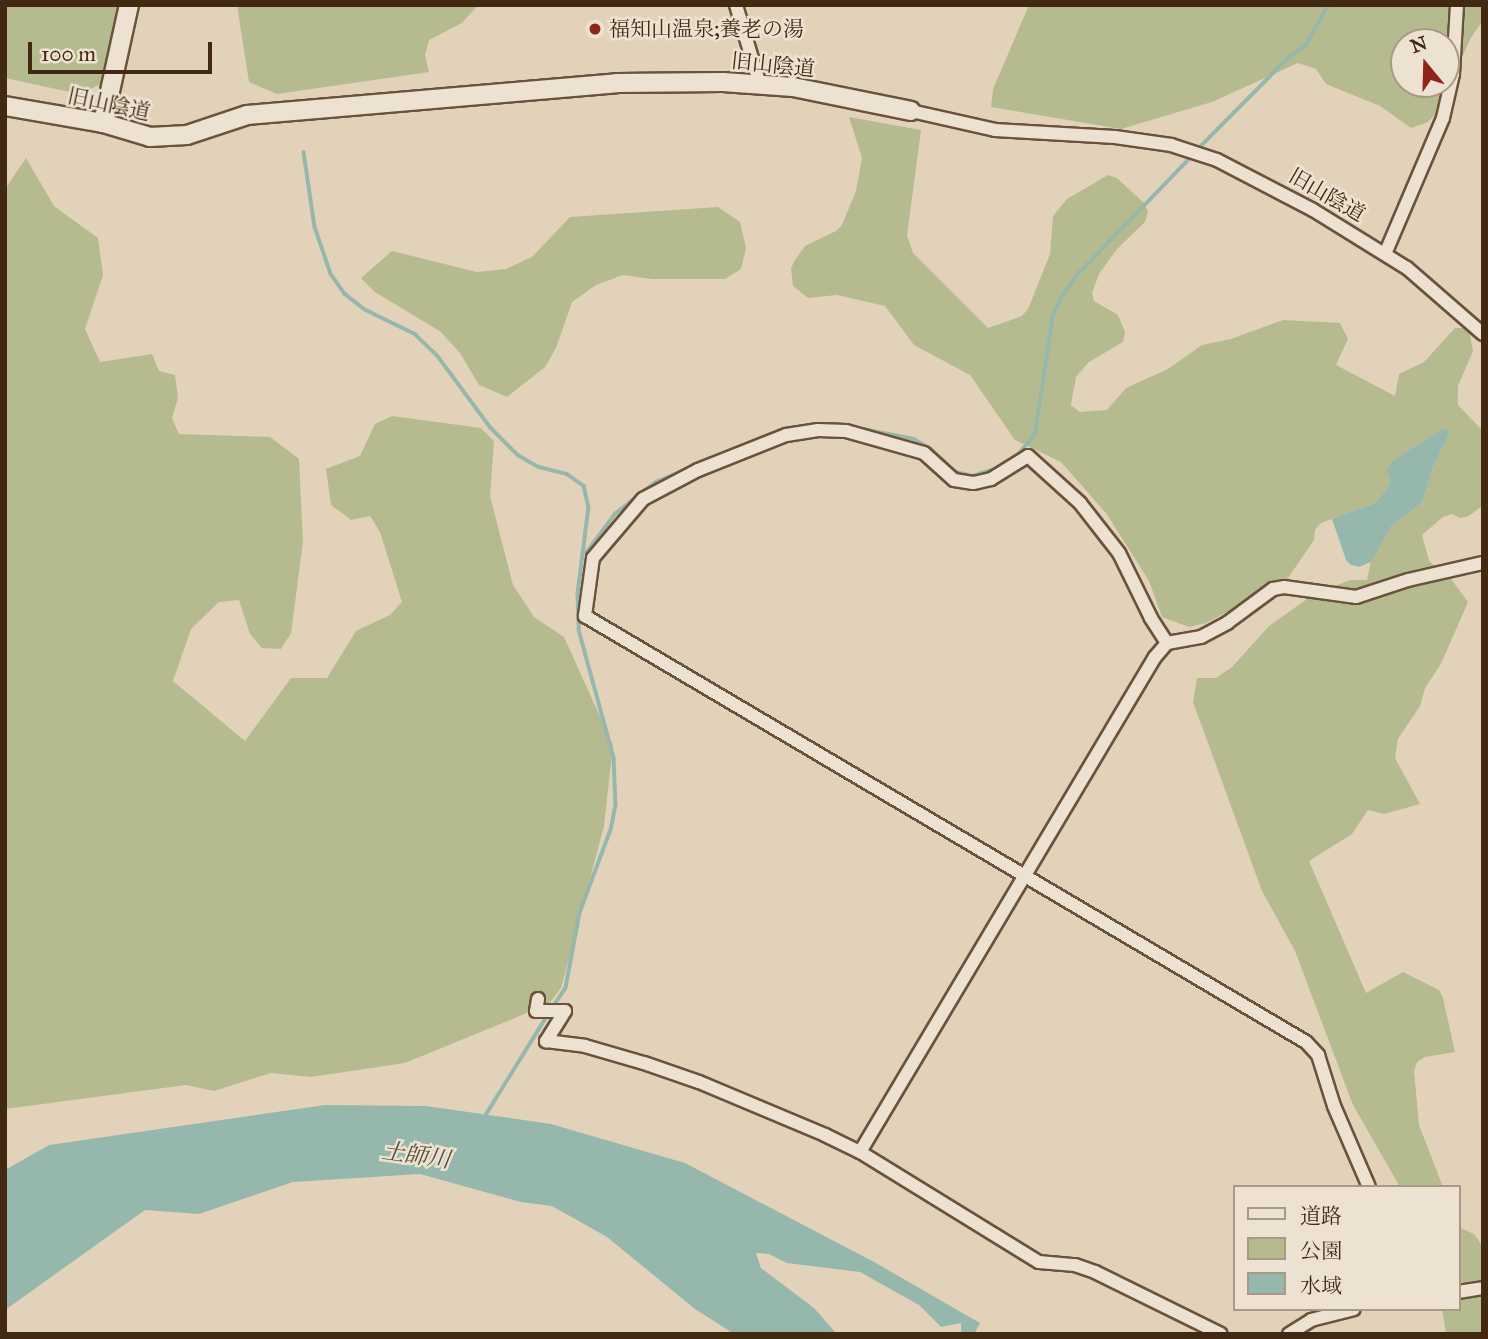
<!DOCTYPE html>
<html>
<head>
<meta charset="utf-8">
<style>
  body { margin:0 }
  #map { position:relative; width:1488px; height:1339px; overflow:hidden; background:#e3d2ba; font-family:"IM FELL Great Primer","Noto Serif JP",serif }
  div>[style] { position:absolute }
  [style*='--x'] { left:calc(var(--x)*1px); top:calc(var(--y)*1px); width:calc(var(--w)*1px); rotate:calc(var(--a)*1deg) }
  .green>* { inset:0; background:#b5bb8e }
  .water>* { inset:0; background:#96b8ac }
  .stream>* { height:3.5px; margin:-1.75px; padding:0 1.75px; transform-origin:1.75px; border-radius:1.75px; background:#96b8ac }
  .roads { filter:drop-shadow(2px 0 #6a533c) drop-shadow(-2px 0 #6a533c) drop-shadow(0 2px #6a533c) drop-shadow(0 -2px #6a533c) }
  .street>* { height:12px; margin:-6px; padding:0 6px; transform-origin:6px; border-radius:6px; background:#ede2d2 }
  .secondary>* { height:18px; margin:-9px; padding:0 9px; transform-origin:9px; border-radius:9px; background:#ede2d2 }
  .dots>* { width:19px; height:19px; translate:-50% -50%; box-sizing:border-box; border:4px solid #ede2d2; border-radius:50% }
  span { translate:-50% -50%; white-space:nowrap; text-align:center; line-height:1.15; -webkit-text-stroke:5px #ede2d2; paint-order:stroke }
  .poi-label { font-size:21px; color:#422912 }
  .left { translate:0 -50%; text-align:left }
  .street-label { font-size:21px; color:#422912 }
  .water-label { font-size:23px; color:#574d38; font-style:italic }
  .frame { position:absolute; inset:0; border:7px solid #422912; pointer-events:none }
  .legend { position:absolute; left:1233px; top:1185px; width:228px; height:126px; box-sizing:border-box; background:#ede2d2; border:2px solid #a99885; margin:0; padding:9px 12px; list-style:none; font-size:21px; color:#422912 }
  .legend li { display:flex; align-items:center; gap:14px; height:35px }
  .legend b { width:35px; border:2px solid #a99885 }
  .north { position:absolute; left:1390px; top:28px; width:70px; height:70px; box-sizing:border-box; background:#ede2d2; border:2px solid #a99885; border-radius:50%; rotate:341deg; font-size:19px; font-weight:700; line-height:28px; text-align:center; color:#422912 }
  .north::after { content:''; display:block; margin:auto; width:24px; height:32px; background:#8f2418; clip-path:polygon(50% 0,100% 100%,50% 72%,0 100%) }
  .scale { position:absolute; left:28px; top:42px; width:184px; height:32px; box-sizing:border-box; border:4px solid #422912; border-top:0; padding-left:9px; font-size:21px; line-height:24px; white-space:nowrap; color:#422912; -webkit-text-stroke:5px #ede2d2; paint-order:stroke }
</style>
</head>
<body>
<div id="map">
  <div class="green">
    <i style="clip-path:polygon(5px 5px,118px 5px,101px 84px,79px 94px,5px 78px)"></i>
    <i style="clip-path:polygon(237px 5px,478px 5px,462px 23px,429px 40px,425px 55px,429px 72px,277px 94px,249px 82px)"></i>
    <i style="clip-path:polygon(evenodd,1029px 5px,1483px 5px,1483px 20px,1470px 39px,1440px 109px,1428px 122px,1411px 128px,1380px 106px,1326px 84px,1316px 69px,1298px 63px,1212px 102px,1121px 129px,991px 107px,993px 89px,1029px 5px,1404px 42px,1446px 42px,1446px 84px,1404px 84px,1404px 42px)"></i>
    <i style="clip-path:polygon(849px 117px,921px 130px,907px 236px,913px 253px,988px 328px,1022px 316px,1028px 309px,1050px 254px,1053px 216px,1067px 199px,1108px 175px,1117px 178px,1144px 203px,1148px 212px,1145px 222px,1117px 249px,1099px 274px,1092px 293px,1094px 301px,1118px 315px,1125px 332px,1123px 342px,1089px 362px,1076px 377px,1071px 405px,1080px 412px,1107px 410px,1126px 388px,1168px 369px,1202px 345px,1231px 339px,1283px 320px,1340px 323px,1348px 339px,1336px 365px,1395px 396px,1399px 374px,1424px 362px,1455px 328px,1464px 328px,1470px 334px,1473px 351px,1458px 386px,1458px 405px,1483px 431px,1483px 505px,1469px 516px,1460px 518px,1452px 514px,1443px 517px,1422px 535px,1429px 561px,1451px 579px,1468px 602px,1441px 664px,1425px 688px,1420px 706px,1398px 739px,1395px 758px,1420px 804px,1384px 814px,1368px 810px,1352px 834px,1309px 861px,1366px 993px,1403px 972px,1439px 990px,1443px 998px,1455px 1052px,1425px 1057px,1417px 1062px,1414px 1071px,1419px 1125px,1443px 1187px,1400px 1187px,1353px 1105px,1295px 951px,1262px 891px,1193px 702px,1197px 678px,1216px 678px,1232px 667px,1269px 626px,1317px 592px,1351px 580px,1367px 580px,1372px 556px,1392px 525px,1422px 503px,1433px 467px,1451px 431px,1390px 479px,1387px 488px,1375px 503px,1321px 523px,1315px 530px,1314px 540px,1286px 581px,1206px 623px,1189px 627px,1162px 617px,1149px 581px,1106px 513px,1061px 462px,1015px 440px,970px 375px,914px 345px,885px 306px,837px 295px,808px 298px,793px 286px,791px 268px,795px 260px,805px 246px,836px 231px,842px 225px,856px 191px,862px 158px)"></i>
    <i style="clip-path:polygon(26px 158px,54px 206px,98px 238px,103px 275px,85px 329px,100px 362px,152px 354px,159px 371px,175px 375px,178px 398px,172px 418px,179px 434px,270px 437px,299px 459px,303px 542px,291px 633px,281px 649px,262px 648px,250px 634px,239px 600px,219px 602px,191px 629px,173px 681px,245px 741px,291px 678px,327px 678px,356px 631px,390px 615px,402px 602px,380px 532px,370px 516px,351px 520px,331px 505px,326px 469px,360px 456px,375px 424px,392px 416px,481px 428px,494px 441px,490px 496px,513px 585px,534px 617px,564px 637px,613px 745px,604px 826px,561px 988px,549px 1004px,405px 1063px,311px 1077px,271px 1073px,214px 1091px,186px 1085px,5px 1109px,5px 189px)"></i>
    <i style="clip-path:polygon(718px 207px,740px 222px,746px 248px,741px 269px,725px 279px,652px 279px,623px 275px,596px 285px,572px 302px,556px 348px,545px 367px,507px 397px,479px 385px,460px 353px,441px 332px,375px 292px,361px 278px,392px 251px,477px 272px,506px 269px,532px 257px,570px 217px)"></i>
    <i style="clip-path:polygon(1458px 1227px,1474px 1234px,1483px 1247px,1483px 1334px,1446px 1334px,1442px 1309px,1458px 1309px)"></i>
  </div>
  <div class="water">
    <i style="clip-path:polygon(1442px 429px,1451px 431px,1433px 467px,1422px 503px,1392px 525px,1371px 562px,1359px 567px,1351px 565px,1346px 560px,1332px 519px,1375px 503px,1387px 488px,1390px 479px,1387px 471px,1391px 462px)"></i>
    <i style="clip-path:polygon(325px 1105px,426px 1106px,551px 1124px,685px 1163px,874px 1262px,980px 1323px,974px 1334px,961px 1334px,961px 1323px,941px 1327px,919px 1305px,860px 1272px,787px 1263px,769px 1254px,756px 1253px,761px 1268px,814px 1308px,837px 1334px,734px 1334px,695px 1309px,607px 1237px,552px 1206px,521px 1202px,420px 1174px,293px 1182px,199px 1214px,145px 1210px,5px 1310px,5px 1170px,49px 1145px)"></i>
  </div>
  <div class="stream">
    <i style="--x:1197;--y:150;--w:131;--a:-45.3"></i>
    <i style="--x:1289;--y:57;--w:21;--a:-35"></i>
    <i style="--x:1306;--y:45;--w:46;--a:-61.2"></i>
    <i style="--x:304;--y:152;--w:76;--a:81.7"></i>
    <i style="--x:315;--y:227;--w:50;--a:71.2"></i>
    <i style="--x:331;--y:274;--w:24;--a:55"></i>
    <i style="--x:345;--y:294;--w:24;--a:38"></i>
    <i style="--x:364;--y:309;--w:57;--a:26.1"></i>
    <i style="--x:415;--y:334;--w:30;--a:44"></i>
    <i style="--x:437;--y:355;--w:91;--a:53.5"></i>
    <i style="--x:491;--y:428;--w:38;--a:45"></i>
    <i style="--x:518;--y:455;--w:24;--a:30"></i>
    <i style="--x:539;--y:467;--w:29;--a:14"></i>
    <i style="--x:567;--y:474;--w:21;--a:35"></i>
    <i style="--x:584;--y:486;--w:22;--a:77"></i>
    <i style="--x:589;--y:507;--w:88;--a:97.2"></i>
    <i style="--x:578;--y:594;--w:36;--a:88"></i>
    <i style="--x:579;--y:630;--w:133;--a:74.7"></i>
    <i style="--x:614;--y:758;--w:47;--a:87.6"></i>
    <i style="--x:616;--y:805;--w:25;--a:101"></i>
    <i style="--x:611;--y:830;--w:89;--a:110.5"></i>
    <i style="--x:580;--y:913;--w:76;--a:100.6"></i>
    <i style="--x:566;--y:988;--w:22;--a:124"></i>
    <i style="--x:848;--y:426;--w:67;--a:11.1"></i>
    <i style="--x:914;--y:439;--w:20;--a:30"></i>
    <i style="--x:931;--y:449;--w:34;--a:43"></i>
    <i style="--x:956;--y:472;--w:17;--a:13"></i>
    <i style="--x:973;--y:476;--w:25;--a:-18"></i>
    <i style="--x:1016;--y:457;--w:30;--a:-50"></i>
    <i style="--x:1035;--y:434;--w:120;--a:-81.4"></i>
    <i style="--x:1053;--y:315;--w:21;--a:-65"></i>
    <i style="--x:1062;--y:296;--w:27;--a:-54"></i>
    <i style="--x:1078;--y:274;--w:164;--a:-46"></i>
    <i style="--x:586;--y:553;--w:49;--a:-53.4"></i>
    <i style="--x:615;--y:514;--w:52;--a:-38"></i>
    <i style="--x:656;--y:482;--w:138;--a:-22.7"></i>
    <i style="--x:783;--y:429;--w:12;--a:-9"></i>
    <i style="--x:485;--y:1116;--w:118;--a:-58.2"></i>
  </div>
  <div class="roads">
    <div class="street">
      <i style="--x:736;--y:5;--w:84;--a:73.3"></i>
      <i style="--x:911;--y:111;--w:86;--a:12.7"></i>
      <i style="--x:995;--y:130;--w:120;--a:3.3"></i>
      <i style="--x:1115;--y:137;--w:57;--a:8.1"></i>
      <i style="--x:1171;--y:145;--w:48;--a:18.1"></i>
      <i style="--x:1217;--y:160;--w:108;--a:27.5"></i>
      <i style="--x:1313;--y:210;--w:110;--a:31.7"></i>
      <i style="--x:1407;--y:268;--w:101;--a:41"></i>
      <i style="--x:1385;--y:254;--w:148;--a:-66.9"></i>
      <i style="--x:1443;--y:118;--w:45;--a:-77.2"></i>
      <i style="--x:1453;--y:74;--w:69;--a:-86.7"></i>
      <i style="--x:1167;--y:643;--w:30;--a:-123"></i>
      <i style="--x:1151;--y:618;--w:72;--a:-116.2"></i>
      <i style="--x:1119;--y:553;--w:63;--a:-128"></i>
      <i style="--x:1080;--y:503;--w:70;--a:-137.9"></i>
      <i style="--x:1028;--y:456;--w:44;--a:148.1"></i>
      <i style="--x:991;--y:479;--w:18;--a:167"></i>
      <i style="--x:973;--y:483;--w:19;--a:-171"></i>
      <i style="--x:954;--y:480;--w:40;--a:-138"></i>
      <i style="--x:924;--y:453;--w:81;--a:-164.2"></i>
      <i style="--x:846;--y:431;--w:28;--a:-178"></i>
      <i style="--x:818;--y:430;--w:32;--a:171"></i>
      <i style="--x:786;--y:435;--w:95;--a:158.3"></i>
      <i style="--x:698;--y:470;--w:62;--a:152.2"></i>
      <i style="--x:643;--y:499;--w:77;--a:130.3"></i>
      <i style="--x:593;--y:558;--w:59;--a:97.9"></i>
      <i style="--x:585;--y:616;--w:837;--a:30.58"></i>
      <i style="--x:1306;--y:1042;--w:18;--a:47"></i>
      <i style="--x:1318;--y:1055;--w:53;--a:72.6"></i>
      <i style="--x:1334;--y:1106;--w:88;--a:66.6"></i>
      <i style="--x:538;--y:999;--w:12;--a:99"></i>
      <i style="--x:536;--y:1011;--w:29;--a:0"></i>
      <i style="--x:565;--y:1011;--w:36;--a:122"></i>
      <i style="--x:546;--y:1041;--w:39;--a:7"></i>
      <i style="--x:585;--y:1046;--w:61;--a:16.1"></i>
      <i style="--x:644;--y:1063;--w:58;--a:19.1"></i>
      <i style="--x:699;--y:1082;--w:137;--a:22.8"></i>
      <i style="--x:825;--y:1135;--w:39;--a:26"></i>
      <i style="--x:860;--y:1152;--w:210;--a:31.6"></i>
      <i style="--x:1039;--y:1262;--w:36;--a:5"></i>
      <i style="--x:1075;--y:1265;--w:21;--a:19"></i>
      <i style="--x:1095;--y:1272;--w:140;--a:26.2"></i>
      <i style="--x:860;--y:1152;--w:576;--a:-59.21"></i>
      <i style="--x:1155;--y:657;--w:18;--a:-49"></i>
      <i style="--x:1167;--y:643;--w:35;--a:-10"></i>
      <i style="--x:1201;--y:637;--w:30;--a:-28"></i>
      <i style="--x:1227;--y:623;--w:57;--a:-36.5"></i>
      <i style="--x:1273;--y:589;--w:11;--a:-10"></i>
      <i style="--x:1284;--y:587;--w:73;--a:7.9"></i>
      <i style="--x:1356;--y:597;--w:55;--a:-18.1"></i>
      <i style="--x:1408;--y:580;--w:77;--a:-12.8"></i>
      <i style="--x:1458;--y:1292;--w:25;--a:-9"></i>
      <i style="--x:1289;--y:1334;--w:26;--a:-32"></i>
      <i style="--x:1311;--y:1320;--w:44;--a:-14.3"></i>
    </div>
    <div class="secondary">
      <i style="--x:5;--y:106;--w:99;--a:9.8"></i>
      <i style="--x:103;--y:123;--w:49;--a:16.6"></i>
      <i style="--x:150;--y:137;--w:37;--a:-3"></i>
      <i style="--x:187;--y:135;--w:63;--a:-18.4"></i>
      <i style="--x:247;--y:115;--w:371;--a:-4.9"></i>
      <i style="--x:617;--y:83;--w:106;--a:-0.5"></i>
      <i style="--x:723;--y:82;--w:70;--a:4.1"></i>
      <i style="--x:793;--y:87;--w:120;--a:11.5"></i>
      <i style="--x:103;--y:123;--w:121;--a:-77.6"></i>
    </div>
  </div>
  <div class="dots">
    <i style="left:595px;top:29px;background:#8f2418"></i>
  </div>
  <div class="poi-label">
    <span class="left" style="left:609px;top:29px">福知山温泉;養老の湯</span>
  </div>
  <div class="street-label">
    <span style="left:773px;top:65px;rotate:6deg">旧山陰道</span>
    <span style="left:109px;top:104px;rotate:12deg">旧山陰道</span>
    <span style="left:1327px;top:195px;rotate:30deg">旧山陰道</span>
  </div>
  <div class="water-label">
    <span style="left:416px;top:1155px;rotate:8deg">土師川</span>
  </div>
  <div class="frame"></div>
  <ul class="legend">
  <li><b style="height:9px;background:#ede2d2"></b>道路</li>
  <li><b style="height:19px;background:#b5bb8e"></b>公園</li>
  <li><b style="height:19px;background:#96b8ac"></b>水域</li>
  </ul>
  <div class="north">N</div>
  <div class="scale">100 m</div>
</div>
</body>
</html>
